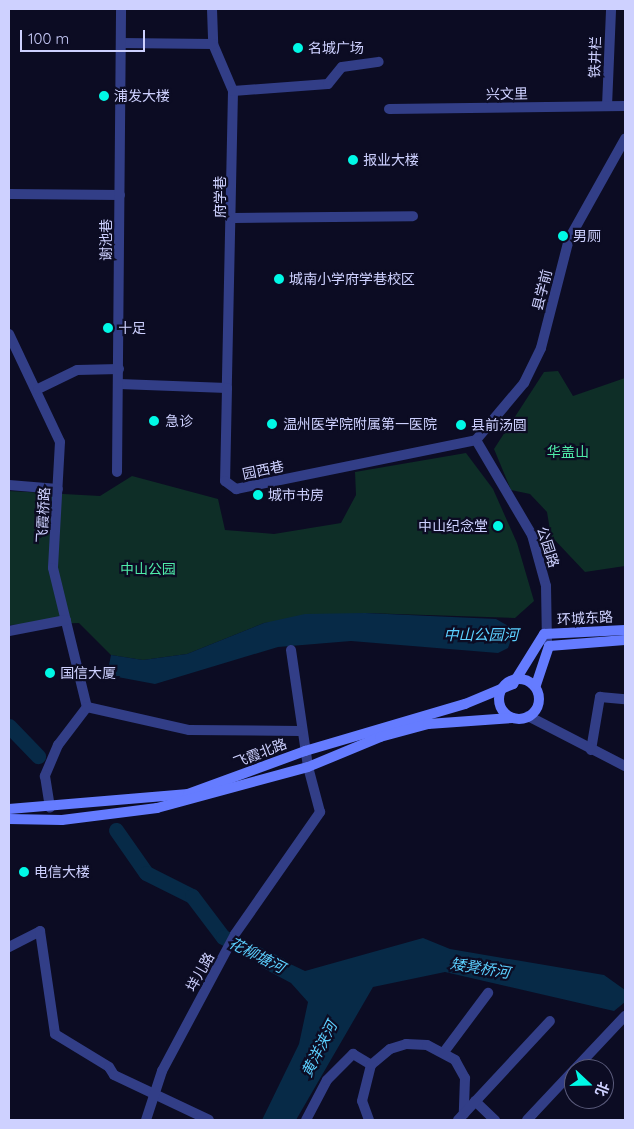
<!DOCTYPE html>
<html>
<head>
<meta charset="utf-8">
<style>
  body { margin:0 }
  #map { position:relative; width:634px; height:1129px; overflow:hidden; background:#0c0c23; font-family:Quicksand,"Noto Sans SC",sans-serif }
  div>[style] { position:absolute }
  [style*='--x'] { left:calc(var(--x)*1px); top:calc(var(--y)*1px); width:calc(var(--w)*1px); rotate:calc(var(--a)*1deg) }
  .green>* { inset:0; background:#0e2e27 }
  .water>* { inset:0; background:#072a47 }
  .river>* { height:15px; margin:-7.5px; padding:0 7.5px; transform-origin:7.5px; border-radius:7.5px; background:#072a47 }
  .minor>* { height:10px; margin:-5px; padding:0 5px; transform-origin:5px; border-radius:5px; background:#323e87 }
  .tertiary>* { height:10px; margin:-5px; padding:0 5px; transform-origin:5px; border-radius:5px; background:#323e87 }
  .secondary>* { height:10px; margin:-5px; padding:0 5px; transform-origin:5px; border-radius:5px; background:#657cff }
  .secondary>.ring { margin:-5px; padding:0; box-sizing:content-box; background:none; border:10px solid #657cff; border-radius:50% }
  .dots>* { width:14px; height:14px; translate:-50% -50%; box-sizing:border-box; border:2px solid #0c0c23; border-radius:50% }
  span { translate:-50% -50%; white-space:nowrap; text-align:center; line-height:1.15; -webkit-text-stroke:4.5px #0c0c23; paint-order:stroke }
  .poi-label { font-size:14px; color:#ced1ff }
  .left { translate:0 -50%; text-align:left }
  .right { translate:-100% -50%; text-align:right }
  .street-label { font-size:14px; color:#ced1ff }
  .park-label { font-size:14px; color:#4feaa8 }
  .water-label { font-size:15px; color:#5cd0ff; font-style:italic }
  .frame { position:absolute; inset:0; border:10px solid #ced1ff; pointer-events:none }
  .north { position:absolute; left:564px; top:1059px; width:50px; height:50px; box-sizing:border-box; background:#0c0c23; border:1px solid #5a5b7b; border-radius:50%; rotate:111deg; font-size:14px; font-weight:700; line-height:20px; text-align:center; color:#ced1ff }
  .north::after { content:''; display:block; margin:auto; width:18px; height:22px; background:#00f9e6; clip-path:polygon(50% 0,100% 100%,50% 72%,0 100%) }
  .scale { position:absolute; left:20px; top:30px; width:125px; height:22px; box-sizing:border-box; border:2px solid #ced1ff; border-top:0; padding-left:6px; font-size:15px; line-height:18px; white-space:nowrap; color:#ced1ff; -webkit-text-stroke:4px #0c0c23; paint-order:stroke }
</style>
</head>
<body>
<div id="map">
  <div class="green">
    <i style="clip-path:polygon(558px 371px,573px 396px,625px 378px,625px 566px,585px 572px,551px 536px,547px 512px,530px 494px,511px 490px,494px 449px,544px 372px)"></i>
    <i style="clip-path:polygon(466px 453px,493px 489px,517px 543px,534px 601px,515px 618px,365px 613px,264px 623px,187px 654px,143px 660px,111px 655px,79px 623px,9px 625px,9px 491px,100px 496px,132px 476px,218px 499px,225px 530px,274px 534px,341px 523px,356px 495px,355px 472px)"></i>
  </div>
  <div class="water">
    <i style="clip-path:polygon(365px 613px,496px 619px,510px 627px,512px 637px,508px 648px,498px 653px,351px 641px,278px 647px,155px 684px,107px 675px,111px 655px,143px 660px,187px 654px,264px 623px,305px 614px)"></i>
    <i style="clip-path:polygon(423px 938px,450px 949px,604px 975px,625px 990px,625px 1002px,614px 1011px,445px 972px,373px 987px,296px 1120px,262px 1120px,299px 1044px,308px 1002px,291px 983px,261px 967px,261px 950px,305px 971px)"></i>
  </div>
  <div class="river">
    <i style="--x:9;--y:726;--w:42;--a:46"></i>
    <i style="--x:116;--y:830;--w:52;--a:55.1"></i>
    <i style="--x:146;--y:873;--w:51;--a:26.6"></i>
    <i style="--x:192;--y:896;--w:51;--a:52.9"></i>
    <i style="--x:223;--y:937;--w:64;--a:26.2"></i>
  </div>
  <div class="minor">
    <i style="--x:212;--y:9;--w:35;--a:88"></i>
    <i style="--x:213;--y:44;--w:51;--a:66.9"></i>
    <i style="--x:233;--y:91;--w:297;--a:91.2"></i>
    <i style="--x:121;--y:43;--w:92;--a:0.6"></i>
    <i style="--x:233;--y:91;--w:95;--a:-4.2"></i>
    <i style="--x:328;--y:84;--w:22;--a:-51"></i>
    <i style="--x:342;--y:67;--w:37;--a:-8"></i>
    <i style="--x:607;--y:106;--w:97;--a:-87.6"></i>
    <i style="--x:389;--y:109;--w:236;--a:-0.7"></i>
    <i style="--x:9;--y:194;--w:111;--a:0.5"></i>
    <i style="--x:234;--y:218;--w:179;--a:-0.6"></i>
    <i style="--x:9;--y:334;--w:119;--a:64.7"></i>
    <i style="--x:60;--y:442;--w:126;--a:93.2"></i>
    <i style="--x:53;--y:568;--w:143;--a:76.3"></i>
    <i style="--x:87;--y:707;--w:48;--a:127.3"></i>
    <i style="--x:58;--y:745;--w:34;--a:113"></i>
    <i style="--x:45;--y:776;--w:32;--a:81"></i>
    <i style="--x:119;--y:384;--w:108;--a:2.1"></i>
    <i style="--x:227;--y:388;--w:93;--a:91.2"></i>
    <i style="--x:225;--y:481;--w:14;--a:36"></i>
    <i style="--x:236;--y:489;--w:245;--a:-11.5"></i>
    <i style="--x:38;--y:389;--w:43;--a:-26"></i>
    <i style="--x:77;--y:370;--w:42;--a:-1.4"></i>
    <i style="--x:476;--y:440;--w:75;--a:-49.9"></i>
    <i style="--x:524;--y:383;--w:39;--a:-64"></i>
    <i style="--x:541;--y:348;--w:113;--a:-75.6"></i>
    <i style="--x:569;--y:239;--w:115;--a:-60.8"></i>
    <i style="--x:476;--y:440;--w:110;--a:59.5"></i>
    <i style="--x:532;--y:535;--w:53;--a:74.6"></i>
    <i style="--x:546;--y:586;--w:55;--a:89"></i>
    <i style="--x:117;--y:472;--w:463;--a:-89.5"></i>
    <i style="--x:9;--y:485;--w:49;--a:4.7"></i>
    <i style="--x:9;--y:631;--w:58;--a:-10.9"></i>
    <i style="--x:291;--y:650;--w:118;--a:81.7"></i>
    <i style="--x:87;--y:707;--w:105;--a:12.7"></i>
    <i style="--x:189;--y:730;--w:111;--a:0.5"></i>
    <i style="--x:591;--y:750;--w:54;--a:-80.4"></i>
    <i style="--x:600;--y:697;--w:25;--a:5"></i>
    <i style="--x:9;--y:947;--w:35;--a:-27"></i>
    <i style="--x:444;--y:1052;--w:74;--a:-53.3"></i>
    <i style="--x:475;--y:1101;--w:28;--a:44"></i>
    <i style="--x:306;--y:1120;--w:45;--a:-62.3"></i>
    <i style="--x:327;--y:1080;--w:37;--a:-45"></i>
    <i style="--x:353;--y:1054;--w:21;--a:31"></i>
    <i style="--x:369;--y:1120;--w:20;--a:-110"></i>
    <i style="--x:362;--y:1101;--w:37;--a:-76"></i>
    <i style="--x:371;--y:1065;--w:25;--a:-40"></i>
    <i style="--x:390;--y:1049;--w:17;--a:-17"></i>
    <i style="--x:406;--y:1044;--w:21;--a:3"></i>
    <i style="--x:427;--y:1045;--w:32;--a:28"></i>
    <i style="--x:455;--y:1060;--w:21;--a:61"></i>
    <i style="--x:465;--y:1078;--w:36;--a:92"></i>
    <i style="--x:458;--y:1120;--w:135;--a:-47.1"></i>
  </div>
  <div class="tertiary">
    <i style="--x:528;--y:716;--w:109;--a:27.3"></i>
    <i style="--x:40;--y:931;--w:104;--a:81.7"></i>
    <i style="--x:55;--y:1034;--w:63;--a:31.4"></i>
    <i style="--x:109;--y:1067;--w:9;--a:58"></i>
    <i style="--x:114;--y:1075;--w:105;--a:25.3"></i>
    <i style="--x:575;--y:1069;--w:73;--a:-46.7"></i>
    <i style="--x:146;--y:1120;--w:52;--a:-71.9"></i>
    <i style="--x:162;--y:1071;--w:155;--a:-61.9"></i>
    <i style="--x:235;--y:934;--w:149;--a:-55.1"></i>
    <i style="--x:320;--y:812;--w:47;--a:-104.9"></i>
    <i style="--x:527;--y:1120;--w:69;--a:-46.8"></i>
  </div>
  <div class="secondary">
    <i class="ring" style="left:499px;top:679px;width:30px;height:30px"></i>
    <i style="--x:536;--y:685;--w:41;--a:-71.6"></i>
    <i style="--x:549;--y:646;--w:76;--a:-4.5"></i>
    <i style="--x:9;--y:809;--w:180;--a:-4.8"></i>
    <i style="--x:188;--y:794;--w:125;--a:-20.2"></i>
    <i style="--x:305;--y:751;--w:167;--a:-16.4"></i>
    <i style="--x:465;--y:704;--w:52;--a:-22.6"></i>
    <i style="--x:513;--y:684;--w:59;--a:-58.2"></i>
    <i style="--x:544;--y:634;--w:81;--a:-2.8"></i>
    <i style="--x:9;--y:819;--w:53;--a:1.1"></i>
    <i style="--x:62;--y:820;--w:96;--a:-7.2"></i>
    <i style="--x:157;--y:808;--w:156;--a:-15.2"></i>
    <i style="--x:308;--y:767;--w:78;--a:-22.6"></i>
    <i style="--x:380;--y:737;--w:50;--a:-15.2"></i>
    <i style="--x:428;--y:724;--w:84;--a:-4.1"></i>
  </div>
  <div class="dots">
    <i style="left:298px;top:48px;background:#00f9e6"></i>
    <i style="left:104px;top:96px;background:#00f9e6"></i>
    <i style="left:353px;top:160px;background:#00f9e6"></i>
    <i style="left:563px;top:236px;background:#00f9e6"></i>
    <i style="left:279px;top:279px;background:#00f9e6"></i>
    <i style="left:108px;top:328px;background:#00f9e6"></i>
    <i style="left:154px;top:421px;background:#00f9e6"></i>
    <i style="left:272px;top:424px;background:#00f9e6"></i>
    <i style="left:461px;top:425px;background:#00f9e6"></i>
    <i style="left:258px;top:495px;background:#00f9e6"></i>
    <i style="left:498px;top:526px;background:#00f9e6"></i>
    <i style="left:50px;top:673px;background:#00f9e6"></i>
    <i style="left:24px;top:872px;background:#00f9e6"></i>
  </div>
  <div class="poi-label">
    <span class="left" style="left:308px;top:48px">名城广场</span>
    <span class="left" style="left:114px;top:96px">浦发大楼</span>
    <span class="left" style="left:363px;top:160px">报业大楼</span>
    <span class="left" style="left:573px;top:236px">男厕</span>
    <span class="left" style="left:289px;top:279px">城南小学府学巷校区</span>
    <span class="left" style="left:118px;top:328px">十足</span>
    <span class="left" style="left:165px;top:421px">急诊</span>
    <span class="left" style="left:283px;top:424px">温州医学院附属第一医院</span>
    <span class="left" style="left:471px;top:425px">县前汤圆</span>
    <span class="left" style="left:268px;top:495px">城市书房</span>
    <span class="right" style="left:488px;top:526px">中山纪念堂</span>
    <span class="left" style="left:60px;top:673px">国信大厦</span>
    <span class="left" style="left:34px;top:872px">电信大楼</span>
  </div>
  <div class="street-label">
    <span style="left:595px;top:57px;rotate:-88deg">铁井栏</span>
    <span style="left:507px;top:94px;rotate:-1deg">兴文里</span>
    <span style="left:220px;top:197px;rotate:-90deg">府学巷</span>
    <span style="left:106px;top:240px;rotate:-90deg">谢池巷</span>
    <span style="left:542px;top:290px;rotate:-76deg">县学前</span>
    <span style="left:263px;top:470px;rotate:-12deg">园西巷</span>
    <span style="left:43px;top:515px;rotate:-87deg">飞霞桥路</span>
    <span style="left:548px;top:547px;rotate:72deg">公园路</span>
    <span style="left:585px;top:618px;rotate:-3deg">环城东路</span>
    <span style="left:260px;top:753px;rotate:-21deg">飞霞北路</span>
    <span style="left:200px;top:972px;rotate:-61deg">垟儿路</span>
  </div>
  <div class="park-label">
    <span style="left:568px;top:452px">华盖山</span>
    <span style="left:148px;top:569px">中山公园</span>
  </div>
  <div class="water-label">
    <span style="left:481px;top:635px">中山公园河</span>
    <span style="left:257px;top:955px;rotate:27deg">花柳塘河</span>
    <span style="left:480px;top:968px;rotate:9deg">矮凳桥河</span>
    <span style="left:319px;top:1049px;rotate:-63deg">黄洋浃河</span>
  </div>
  <div class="frame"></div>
  <div class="north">北</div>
  <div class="scale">100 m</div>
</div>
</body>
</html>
